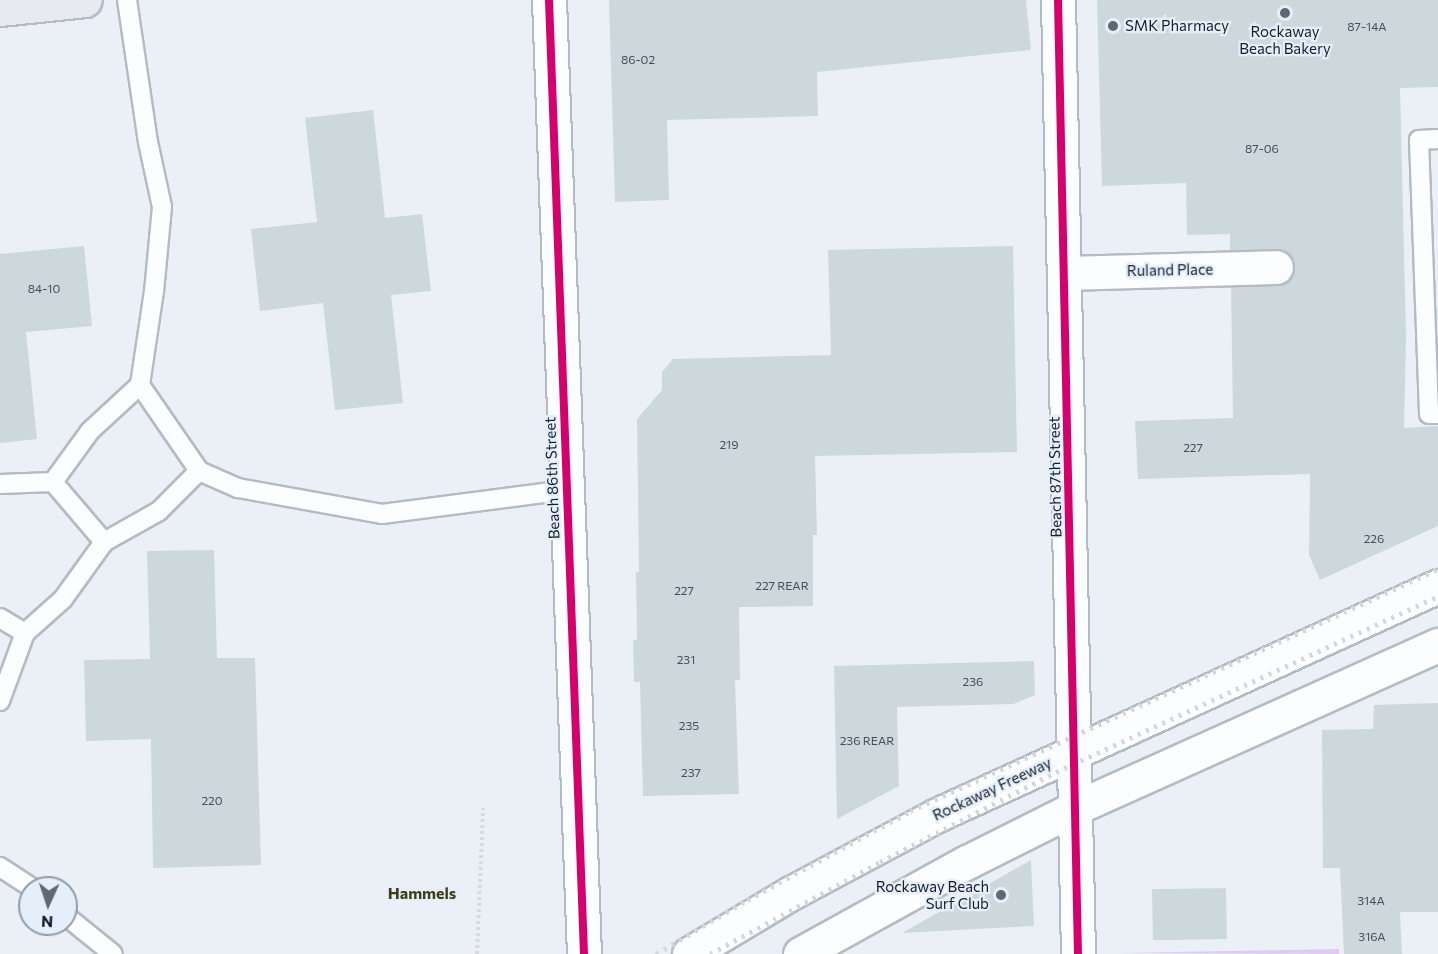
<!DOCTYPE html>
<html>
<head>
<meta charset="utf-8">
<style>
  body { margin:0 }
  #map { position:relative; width:1438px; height:954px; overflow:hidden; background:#eaf0f6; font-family:Commissioner,sans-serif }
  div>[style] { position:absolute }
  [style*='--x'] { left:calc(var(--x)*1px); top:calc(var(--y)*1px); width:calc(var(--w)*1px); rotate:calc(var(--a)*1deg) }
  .green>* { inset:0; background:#dfcbf1 }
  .building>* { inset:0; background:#cdd8dd; transform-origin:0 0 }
  .path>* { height:4px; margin-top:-2px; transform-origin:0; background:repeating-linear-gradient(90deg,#d8dadc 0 3px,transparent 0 6px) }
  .roads { filter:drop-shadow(2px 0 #b4bbc3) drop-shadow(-2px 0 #b4bbc3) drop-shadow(0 2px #b4bbc3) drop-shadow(0 -2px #b4bbc3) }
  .service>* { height:18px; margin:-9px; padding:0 9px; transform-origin:9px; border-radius:9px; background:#fcfdfe }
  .minor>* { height:33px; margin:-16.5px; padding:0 16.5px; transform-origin:16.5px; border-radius:16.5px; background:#fcfdfe }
  .tertiary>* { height:33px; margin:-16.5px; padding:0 16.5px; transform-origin:16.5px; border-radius:16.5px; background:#fcfdfe }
  .primary>* { height:33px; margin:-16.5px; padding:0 16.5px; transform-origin:16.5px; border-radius:16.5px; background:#e9eaef }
  .rail>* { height:4.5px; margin-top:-2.25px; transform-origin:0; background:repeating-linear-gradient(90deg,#d5d6d9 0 3px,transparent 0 9px) }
  .cycleway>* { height:8px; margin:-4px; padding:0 4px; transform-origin:4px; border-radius:4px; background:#d6006c }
  .dots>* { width:16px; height:16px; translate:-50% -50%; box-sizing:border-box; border:3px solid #e5effb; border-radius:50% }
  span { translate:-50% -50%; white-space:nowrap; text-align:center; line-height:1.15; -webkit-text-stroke:4.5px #e5effb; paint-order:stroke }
  .number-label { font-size:12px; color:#464e58 }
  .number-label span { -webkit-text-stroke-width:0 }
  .poi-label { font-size:15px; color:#161e29 }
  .left { translate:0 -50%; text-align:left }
  .right { translate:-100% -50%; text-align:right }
  .street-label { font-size:15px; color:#161e29 }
  .neighbourhood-label { font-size:16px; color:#3e3d14; font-weight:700 }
  .north { position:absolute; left:18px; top:876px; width:60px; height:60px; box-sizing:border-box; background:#e5effb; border:2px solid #929ba7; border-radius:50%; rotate:183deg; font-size:16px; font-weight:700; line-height:24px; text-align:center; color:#161e29 }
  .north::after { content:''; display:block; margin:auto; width:21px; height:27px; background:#606871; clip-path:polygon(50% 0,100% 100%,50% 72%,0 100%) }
</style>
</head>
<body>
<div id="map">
  <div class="green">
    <i style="clip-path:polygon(1339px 949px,1339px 954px,1118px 953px)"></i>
  </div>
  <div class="building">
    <i style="clip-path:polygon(609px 0,1026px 0,1031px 50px,817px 72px,818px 116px,667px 120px,669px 200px,615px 202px)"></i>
    <i style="clip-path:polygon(1097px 0,1438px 0,1438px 87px,1400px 88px,1406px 338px,1404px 428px,1438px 426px,1438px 526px,1320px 580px,1309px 555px,1310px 474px,1138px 479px,1135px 421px,1233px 418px,1231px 287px,1285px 283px,1293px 275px,1295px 266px,1292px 257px,1284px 250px,1230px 250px,1230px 234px,1187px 235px,1186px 183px,1102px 186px)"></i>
    <i style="clip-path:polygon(373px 110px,385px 218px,422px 214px,431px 291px,391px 295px,403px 403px,335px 410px,323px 303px,260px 311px,251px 229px,317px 222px,305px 118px)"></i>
    <i style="clip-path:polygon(84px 246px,92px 326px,26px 332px,37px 439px,0 443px,0 254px)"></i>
    <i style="clip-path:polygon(1013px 246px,1017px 452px,815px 456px,817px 535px,813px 535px,813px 606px,739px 607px,740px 680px,735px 680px,739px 794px,643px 796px,640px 682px,634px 682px,633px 640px,637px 640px,636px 572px,639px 572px,637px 419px,662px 390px,662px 372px,673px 359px,831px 355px,828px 250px)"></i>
    <i style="clip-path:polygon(214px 550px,217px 658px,255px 658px,261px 865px,153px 868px,151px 739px,86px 741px,84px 660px,150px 659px,147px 551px)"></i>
    <i style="clip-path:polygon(1034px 661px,1035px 695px,1013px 704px,897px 707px,899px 786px,837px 819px,834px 666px)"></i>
    <i style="clip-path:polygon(1438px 703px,1438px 912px,1400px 912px,1402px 954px,1344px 954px,1340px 868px,1323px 868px,1322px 730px,1373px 729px,1374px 705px)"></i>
    <i style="clip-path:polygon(1031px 860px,1034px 926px,902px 933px)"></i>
    <i style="left:1226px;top:888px;width:51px;height:74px;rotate:89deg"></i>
  </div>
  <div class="path">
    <i style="--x:477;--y:954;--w:146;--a:-87.6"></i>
  </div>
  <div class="roads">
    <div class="service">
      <i style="--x:127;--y:0;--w:144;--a:81.6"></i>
      <i style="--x:148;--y:142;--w:66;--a:77.8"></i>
      <i style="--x:162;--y:207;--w:84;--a:95.4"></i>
      <i style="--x:154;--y:291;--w:95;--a:98.5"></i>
      <i style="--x:140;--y:385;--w:104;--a:55.5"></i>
      <i style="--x:199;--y:471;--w:43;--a:23.6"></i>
      <i style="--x:238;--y:488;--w:146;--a:10.2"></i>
      <i style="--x:382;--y:514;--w:186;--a:-7.4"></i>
      <i style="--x:1438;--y:139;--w:19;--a:177"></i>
      <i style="--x:1419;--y:140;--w:274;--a:87.9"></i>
      <i style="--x:1429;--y:414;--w:9;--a:0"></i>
      <i style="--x:53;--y:482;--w:63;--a:-54"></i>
      <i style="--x:90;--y:431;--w:68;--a:-42.6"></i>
      <i style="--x:0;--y:484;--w:53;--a:-2.2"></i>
      <i style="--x:53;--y:482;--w:79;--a:49.6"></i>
      <i style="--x:0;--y:618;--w:29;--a:31"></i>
      <i style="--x:0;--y:701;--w:72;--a:-69.8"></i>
      <i style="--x:25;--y:633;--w:51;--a:-41.8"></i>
      <i style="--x:63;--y:599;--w:70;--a:-54.3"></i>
      <i style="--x:104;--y:542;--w:63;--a:-29.4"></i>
      <i style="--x:159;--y:511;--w:57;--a:-45"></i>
      <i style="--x:0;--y:867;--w:38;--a:33"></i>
      <i style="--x:66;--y:916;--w:60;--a:39"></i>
    </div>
    <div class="minor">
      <i style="--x:549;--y:0;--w:955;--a:87.9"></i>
      <i style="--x:1058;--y:0;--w:954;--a:88.8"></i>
      <i style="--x:1064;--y:273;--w:212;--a:-1.6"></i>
    </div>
    <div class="tertiary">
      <i style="--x:689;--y:954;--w:119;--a:-30.9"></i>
      <i style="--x:791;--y:893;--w:166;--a:-28.1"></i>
      <i style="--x:937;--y:815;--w:551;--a:-24.56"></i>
      <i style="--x:800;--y:954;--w:191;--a:-28.9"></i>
      <i style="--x:967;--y:862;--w:121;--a:-26.6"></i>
      <i style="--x:1075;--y:808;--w:398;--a:-24.2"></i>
    </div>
    <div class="primary">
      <i style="--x:0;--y:9;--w:85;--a:-6"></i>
    </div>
  </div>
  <div class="rail">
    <i style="--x:656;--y:954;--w:106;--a:-30.7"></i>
    <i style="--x:747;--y:900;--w:186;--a:-28.6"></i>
    <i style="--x:910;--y:811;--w:581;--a:-24.62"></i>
    <i style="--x:710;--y:954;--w:193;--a:-28.4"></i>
    <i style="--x:880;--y:862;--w:198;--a:-27.1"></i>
    <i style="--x:1056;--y:772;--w:421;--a:-24.7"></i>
  </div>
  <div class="cycleway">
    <i style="--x:549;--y:0;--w:955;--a:87.9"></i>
    <i style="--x:1058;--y:0;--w:954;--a:88.8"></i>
  </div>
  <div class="dots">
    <i style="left:1285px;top:13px;background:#606871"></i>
    <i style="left:1113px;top:26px;background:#606871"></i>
    <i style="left:1001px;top:895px;background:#606871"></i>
  </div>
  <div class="number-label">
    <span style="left:1367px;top:27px">87-14A</span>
    <span style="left:638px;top:60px">86-02</span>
    <span style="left:1262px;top:149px">87-06</span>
    <span style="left:44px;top:289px">84-10</span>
    <span style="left:729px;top:445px">219</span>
    <span style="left:1193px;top:448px">227</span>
    <span style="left:1374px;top:539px">226</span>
    <span style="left:782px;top:586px">227 REAR</span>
    <span style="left:684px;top:591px">227</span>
    <span style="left:686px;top:660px">231</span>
    <span style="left:973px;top:682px">236</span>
    <span style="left:689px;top:726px">235</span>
    <span style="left:867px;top:741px">236 REAR</span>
    <span style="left:691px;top:773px">237</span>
    <span style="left:212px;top:801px">220</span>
    <span style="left:1371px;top:901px">314A</span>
    <span style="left:1372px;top:937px">316A</span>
  </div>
  <div class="poi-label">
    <span class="left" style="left:1125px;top:26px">SMK Pharmacy</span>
    <span style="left:1285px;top:40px">Rockaway<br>Beach Bakery</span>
    <span class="right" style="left:989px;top:895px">Rockaway Beach<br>Surf Club</span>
  </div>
  <div class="street-label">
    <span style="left:1170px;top:270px;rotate:-1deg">Ruland Place</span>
    <span style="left:1055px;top:477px;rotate:-91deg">Beach 87th Street</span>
    <span style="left:552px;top:478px;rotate:-92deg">Beach 86th Street</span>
    <span style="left:992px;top:789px;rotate:-25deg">Rockaway Freeway</span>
  </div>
  <div class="neighbourhood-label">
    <span style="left:422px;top:893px">Hammels</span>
  </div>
  <div class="north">N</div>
</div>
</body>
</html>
